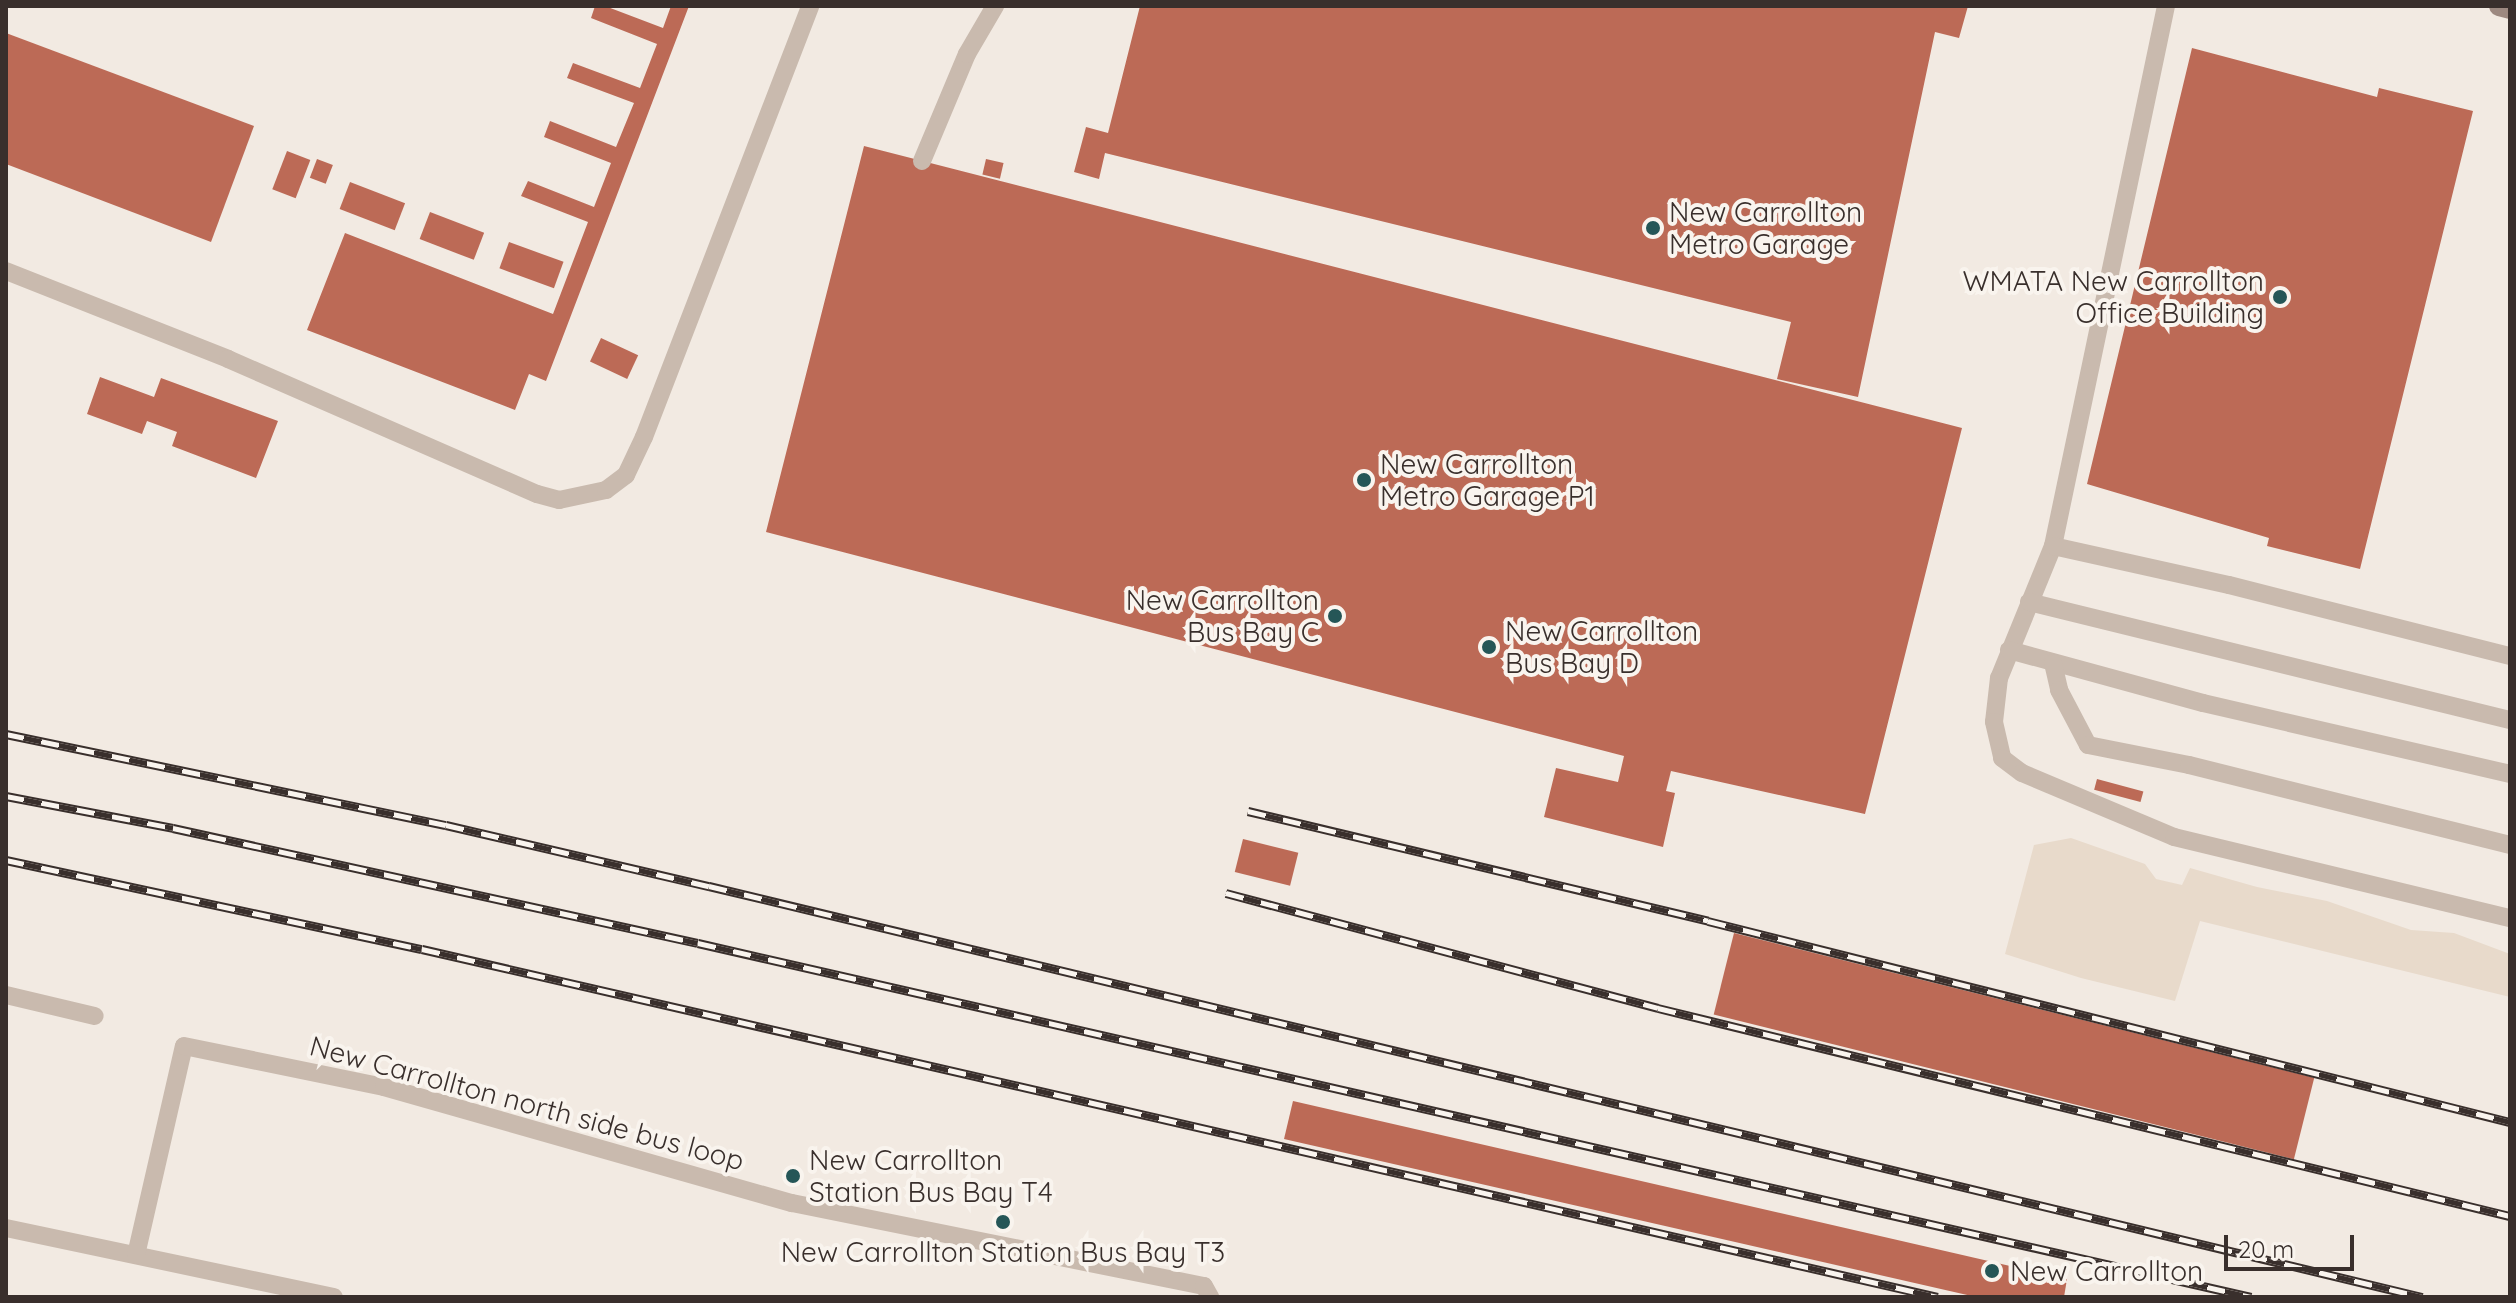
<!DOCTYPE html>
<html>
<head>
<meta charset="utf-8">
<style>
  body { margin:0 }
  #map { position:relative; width:2516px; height:1303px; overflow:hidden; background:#f2eae2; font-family:Quicksand,sans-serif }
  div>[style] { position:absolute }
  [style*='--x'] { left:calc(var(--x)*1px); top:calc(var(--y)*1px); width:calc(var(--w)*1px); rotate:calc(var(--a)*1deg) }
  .plaza>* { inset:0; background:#e8dacb }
  .building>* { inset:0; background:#bc6a56; transform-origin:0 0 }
  .service>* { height:18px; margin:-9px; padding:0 9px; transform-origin:9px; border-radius:9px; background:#c9baae }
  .secondary>* { height:20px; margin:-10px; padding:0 10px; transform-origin:10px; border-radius:10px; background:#9d8980 }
  .rail>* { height:9px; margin-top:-4.5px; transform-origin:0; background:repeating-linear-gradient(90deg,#f9f4ee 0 18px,#392f2c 0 36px); box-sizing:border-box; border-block:2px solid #392f2c }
  .dots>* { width:22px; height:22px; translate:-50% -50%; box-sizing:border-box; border:4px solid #f9f4ee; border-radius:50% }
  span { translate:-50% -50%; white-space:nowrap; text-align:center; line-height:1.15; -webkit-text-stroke:8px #f9f4ee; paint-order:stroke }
  .poi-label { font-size:28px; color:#392f2c }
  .left { translate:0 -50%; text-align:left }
  .right { translate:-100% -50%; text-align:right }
  .street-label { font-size:28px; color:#392f2c }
  .frame { position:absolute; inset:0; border:8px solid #392f2c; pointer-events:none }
  .scale { position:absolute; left:2224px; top:1235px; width:130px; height:36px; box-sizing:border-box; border:4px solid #392f2c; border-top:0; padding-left:10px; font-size:24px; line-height:28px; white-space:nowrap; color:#392f2c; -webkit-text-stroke:6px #f9f4ee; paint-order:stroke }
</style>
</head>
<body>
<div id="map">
  <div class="plaza">
    <i style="clip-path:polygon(2071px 838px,2145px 864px,2156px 879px,2182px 885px,2190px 868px,2257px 887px,2327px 901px,2411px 930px,2454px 933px,2510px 954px,2510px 997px,2200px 921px,2175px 1001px,2081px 978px,2005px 954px,2034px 845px)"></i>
  </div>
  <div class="building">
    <i style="clip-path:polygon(595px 6px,605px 6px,663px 28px,671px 6px,689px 6px,546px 381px,529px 374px,515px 410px,307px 330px,345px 233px,553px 314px,588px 222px,521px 196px,528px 181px,594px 207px,611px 163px,544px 137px,550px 121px,616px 147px,634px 103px,567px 78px,573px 63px,640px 88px,657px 44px,591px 18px)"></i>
    <i style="clip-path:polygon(1140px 6px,1968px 6px,1959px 38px,1935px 32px,1858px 397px,1777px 379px,1791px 322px,1105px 153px,1099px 179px,1074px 172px,1086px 127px,1108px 133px)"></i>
    <i style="clip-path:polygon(6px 33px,254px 126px,211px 242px,6px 164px)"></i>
    <i style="clip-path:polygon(2192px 48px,2377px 97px,2379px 88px,2473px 111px,2360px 569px,2267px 546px,2269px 538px,2087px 484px)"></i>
    <i style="clip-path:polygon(864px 146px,1962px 428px,1865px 814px,1671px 771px,1666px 791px,1675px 793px,1663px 847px,1544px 817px,1556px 768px,1618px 782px,1624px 756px,766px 532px)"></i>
    <i style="left:287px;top:151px;width:25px;height:41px;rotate:21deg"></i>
    <i style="left:317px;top:159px;width:17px;height:20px;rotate:21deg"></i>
    <i style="left:986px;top:159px;width:18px;height:16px;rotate:13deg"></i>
    <i style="left:350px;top:182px;width:59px;height:29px;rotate:21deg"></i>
    <i style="left:430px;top:212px;width:58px;height:29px;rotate:21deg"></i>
    <i style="left:509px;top:242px;width:58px;height:28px;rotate:20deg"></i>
    <i style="left:601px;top:338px;width:41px;height:26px;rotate:25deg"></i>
    <i style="clip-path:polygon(100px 377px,154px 397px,161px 378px,278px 421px,256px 478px,172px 446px,177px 432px,147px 421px,142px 434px,87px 414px)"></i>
    <i style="left:2097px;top:779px;width:48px;height:11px;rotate:15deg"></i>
    <i style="left:1243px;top:839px;width:57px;height:34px;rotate:14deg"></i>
    <i style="left:1734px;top:933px;width:598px;height:84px;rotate:14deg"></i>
    <i style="clip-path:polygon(1293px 1101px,2067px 1279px,2064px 1297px,1976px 1297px,1284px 1139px)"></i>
  </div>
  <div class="service">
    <i style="--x:2166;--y:6;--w:552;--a:101.82"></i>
    <i style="--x:2053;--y:546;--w:143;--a:112.2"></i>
    <i style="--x:1999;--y:678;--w:44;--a:96.5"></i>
    <i style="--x:1994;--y:722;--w:37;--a:77"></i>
    <i style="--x:2002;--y:758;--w:25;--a:37"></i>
    <i style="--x:2022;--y:773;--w:165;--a:22.8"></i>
    <i style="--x:2174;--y:837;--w:346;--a:13.6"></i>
    <i style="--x:922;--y:161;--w:116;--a:-67.2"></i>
    <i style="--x:967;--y:54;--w:56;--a:-59.7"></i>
    <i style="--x:6;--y:271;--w:239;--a:21.6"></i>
    <i style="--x:228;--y:359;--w:337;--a:23.6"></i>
    <i style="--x:537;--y:494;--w:23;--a:15"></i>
    <i style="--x:559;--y:500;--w:48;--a:-12"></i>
    <i style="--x:606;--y:490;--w:25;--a:-37"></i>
    <i style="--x:626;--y:475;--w:42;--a:-64.7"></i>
    <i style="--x:644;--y:437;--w:462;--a:-68.9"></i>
    <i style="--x:2053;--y:546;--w:180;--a:12.5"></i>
    <i style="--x:2229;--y:585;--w:290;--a:14.2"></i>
    <i style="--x:2029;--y:602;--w:495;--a:13.8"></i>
    <i style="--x:2009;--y:650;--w:201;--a:15.3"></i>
    <i style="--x:2203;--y:703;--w:315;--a:13"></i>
    <i style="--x:2053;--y:663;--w:28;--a:77"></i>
    <i style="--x:2059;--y:690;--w:62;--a:62.2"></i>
    <i style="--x:2088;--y:745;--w:103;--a:11.2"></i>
    <i style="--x:2189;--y:765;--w:331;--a:14"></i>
    <i style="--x:6;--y:995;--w:91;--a:13.3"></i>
    <i style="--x:6;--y:1228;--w:335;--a:11.9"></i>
    <i style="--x:136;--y:1255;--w:214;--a:-77.1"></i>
    <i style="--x:184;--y:1046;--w:204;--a:11.6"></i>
    <i style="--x:384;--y:1087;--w:424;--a:15.9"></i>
    <i style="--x:792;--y:1203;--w:420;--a:11.4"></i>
    <i style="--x:1204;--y:1286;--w:13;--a:61"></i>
  </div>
  <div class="secondary">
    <i style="--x:2499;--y:6;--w:11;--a:15"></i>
  </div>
  <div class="rail">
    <i style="--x:6;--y:734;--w:449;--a:11.7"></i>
    <i style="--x:446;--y:825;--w:270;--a:13.1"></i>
    <i style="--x:709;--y:886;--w:1762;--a:13.49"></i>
    <i style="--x:6;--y:796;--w:170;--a:10.8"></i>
    <i style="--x:173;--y:828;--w:537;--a:12.36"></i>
    <i style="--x:698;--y:943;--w:1593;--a:12.84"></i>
    <i style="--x:1248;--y:811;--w:473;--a:13.4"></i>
    <i style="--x:1708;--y:921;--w:827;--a:14.07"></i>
    <i style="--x:6;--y:860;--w:425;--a:12.1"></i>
    <i style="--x:422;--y:949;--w:1555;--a:12.93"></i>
    <i style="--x:1226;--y:893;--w:447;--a:14.9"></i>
    <i style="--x:1658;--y:1008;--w:877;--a:13.72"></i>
  </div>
  <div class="dots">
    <i style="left:1653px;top:228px;background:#255657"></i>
    <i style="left:2280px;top:297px;background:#255657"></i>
    <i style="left:1364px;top:480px;background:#255657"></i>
    <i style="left:1335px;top:616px;background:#255657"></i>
    <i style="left:1489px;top:647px;background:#255657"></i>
    <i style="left:793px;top:1176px;background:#255657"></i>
    <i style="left:1003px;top:1222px;background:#255657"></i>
    <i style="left:1992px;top:1271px;background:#255657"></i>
  </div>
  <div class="poi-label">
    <span class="left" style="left:1669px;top:228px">New Carrollton<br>Metro Garage</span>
    <span class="right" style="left:2264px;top:297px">WMATA New Carrollton<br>Office Building</span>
    <span class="left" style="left:1380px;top:480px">New Carrollton<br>Metro Garage P1</span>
    <span class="right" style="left:1319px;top:616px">New Carrollton<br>Bus Bay C</span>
    <span class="left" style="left:1505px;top:647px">New Carrollton<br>Bus Bay D</span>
    <span class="left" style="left:809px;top:1176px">New Carrollton<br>Station Bus Bay T4</span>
    <span style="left:1003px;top:1252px">New Carrollton Station Bus Bay T3</span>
    <span class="left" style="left:2010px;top:1271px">New Carrollton</span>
  </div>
  <div class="street-label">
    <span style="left:527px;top:1103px;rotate:15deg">New Carrollton north side bus loop</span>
  </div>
  <div class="frame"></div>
  <div class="scale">20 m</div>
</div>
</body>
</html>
